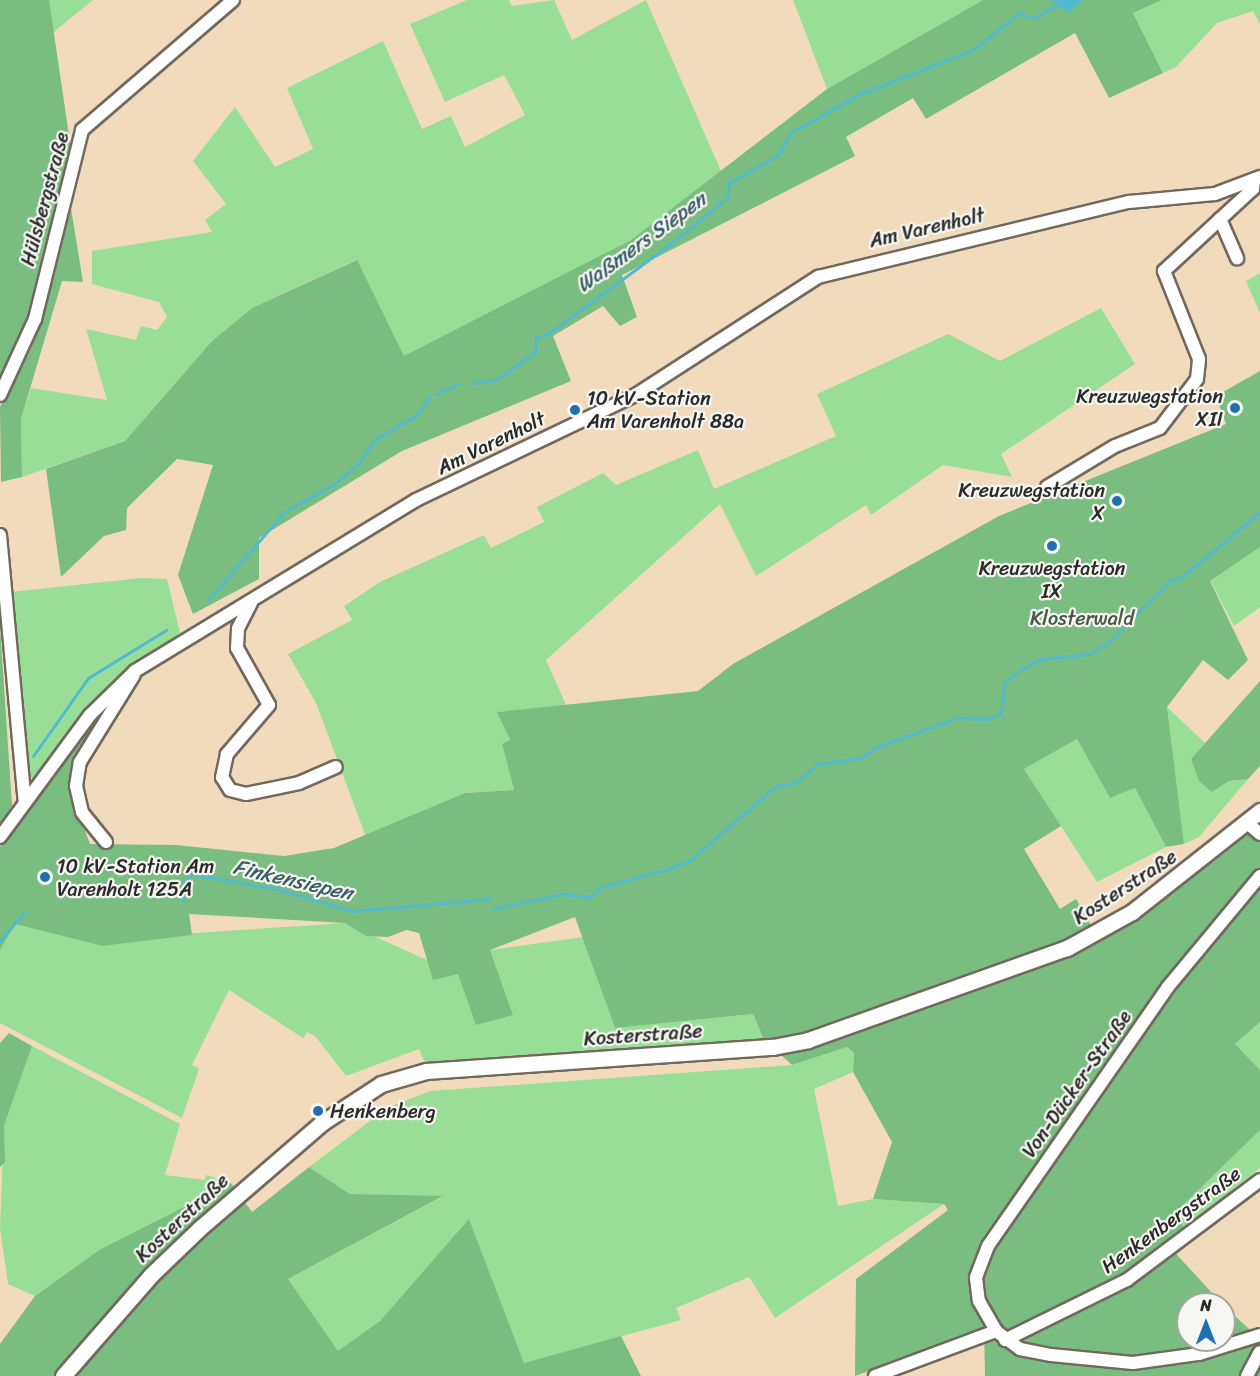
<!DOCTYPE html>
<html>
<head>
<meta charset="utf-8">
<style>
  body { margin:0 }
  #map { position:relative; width:1260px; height:1376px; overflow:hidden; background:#f2dbbd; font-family:Sriracha,sans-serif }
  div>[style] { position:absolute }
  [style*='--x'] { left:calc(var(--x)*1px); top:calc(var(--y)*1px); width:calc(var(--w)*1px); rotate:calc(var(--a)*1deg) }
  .green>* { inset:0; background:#98de97 }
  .forest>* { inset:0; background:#7abd80 }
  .water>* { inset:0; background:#52bacf }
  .stream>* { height:3px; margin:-1.5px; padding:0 1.5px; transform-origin:1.5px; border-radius:1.5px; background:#52bacf }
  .roads { filter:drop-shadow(2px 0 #71695e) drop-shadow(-2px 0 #71695e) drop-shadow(0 2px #71695e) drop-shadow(0 -2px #71695e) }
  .minor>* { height:12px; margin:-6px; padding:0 6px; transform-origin:6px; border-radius:6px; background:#fff }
  .major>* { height:15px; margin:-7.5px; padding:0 7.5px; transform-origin:7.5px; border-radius:7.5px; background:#fff }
  .dots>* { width:16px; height:16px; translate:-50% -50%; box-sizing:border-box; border:3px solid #f6f6f2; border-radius:50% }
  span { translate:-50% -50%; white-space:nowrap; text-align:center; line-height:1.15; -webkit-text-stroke:4.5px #f6f6f2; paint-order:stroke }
  .street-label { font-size:20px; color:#2b2b2b }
  .poi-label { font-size:20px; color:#2b2b2b }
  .right { translate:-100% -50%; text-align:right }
  .left { translate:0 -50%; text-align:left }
  .park-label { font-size:20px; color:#465846 }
  .water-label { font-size:21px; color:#395d64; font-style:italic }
  .north { position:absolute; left:1176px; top:1292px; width:60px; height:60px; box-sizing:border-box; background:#f6f6f2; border:2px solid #a5a5a2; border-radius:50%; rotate:0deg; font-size:16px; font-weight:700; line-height:24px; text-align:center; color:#2b2b2b }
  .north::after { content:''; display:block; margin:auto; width:21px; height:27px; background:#1f6fb2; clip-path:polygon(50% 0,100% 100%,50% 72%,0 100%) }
</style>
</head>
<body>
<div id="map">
  <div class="green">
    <i style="clip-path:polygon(49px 0,93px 0,50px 35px)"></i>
    <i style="clip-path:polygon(467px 0,509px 0,512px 6px,554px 0,572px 40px,646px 0,721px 171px,631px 240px,404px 357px,356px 260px,252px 308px,212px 341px,125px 441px,22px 477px,21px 419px,31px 388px,107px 400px,86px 329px,136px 340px,141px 326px,157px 330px,167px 317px,159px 302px,92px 284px,92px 251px,212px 232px,205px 220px,226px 204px,193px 161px,235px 107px,275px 167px,313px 149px,287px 88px,383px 41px,422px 129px,451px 116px,465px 147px,525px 115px,504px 75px,445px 102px,410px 24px)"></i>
    <i style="clip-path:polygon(793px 0,983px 0,827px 89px)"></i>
    <i style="clip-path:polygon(1162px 0,1260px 0,1260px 24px,1253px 11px,1217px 23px,1176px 67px,1163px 73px,1133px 13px)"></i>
    <i style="clip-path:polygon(1260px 273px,1260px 313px,1246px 281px)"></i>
    <i style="clip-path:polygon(1101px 308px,1135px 364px,1001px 454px,1012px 477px,943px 465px,871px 515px,866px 505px,756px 576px,720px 504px,546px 660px,566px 705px,498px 712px,510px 741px,502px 744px,514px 790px,465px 793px,366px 837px,316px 703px,288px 654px,352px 620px,344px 606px,380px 582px,484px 535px,491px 548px,544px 522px,537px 507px,603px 473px,616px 485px,698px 450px,714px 489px,836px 436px,817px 394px,948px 334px,1000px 361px)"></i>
    <i style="clip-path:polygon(1260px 547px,1260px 607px,1234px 626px,1210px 580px)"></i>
    <i style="clip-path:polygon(141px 578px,167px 579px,181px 637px,117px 677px,56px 749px,40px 778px,29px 777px,11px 592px)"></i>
    <i style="clip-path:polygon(1167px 707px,1205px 743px,1191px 759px,1212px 792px,1229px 781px,1248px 779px,1199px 837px,1184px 844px)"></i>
    <i style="clip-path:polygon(1077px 739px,1110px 798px,1135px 788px,1166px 847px,1097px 882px,1024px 769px)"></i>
    <i style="clip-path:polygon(345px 923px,458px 974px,513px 1015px,490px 950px,583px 937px,615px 1028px,753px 1014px,764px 1040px,426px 1065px,419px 1049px,346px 1076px,315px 1036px,307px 1032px,303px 1038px,229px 990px,192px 1065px,199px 1069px,182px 1118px,0 1023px,0 950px,15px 924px,102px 946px,149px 936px)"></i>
    <i style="clip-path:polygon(1260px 1022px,1260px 1070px,1235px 1044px)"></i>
    <i style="clip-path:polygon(32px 1046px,180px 1124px,165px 1175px,205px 1180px,206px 1175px,231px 1183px,99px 1250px,35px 1296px,8px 1284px,0 1228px,4px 1126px)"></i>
    <i style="clip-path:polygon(847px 1047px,854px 1053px,853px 1072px,814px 1089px,838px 1206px,873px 1199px,944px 1204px,775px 1318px,749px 1277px,676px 1308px,681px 1320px,524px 1363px,469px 1220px,380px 1321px,338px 1352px,288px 1279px,442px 1197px,350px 1194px,309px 1167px,387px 1108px,430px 1091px,792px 1065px)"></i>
    <i style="clip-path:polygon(1260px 1130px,1260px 1168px,1184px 1228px,1176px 1212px)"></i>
  </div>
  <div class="forest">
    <i style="clip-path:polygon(0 0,49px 0,71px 149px,29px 317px,0 383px)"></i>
    <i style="clip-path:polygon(983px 0,1162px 0,1133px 13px,1163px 73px,1109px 98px,1075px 33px,926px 119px,913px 98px,846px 137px,855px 156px,622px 275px,637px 317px,620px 326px,603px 306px,553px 336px,571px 381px,402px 451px,259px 538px,259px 579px,193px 614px,178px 575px,213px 465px,177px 459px,127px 508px,126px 530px,104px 536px,61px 577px,46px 469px,125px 441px,212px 341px,252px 308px,357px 260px,404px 356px,631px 240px,827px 89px)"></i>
    <i style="clip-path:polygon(69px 196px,83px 282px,62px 281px,21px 419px,22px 477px,1px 482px,0 407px,31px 349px)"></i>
    <i style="clip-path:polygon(1260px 371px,1260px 547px,1210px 581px,1248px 660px,1228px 680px,1203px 660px,1167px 707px,1184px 844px,1166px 847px,1135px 788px,1110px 798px,1077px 739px,1024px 769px,1061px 826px,1024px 849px,1060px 909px,1076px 899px,1092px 927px,1260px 824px,1260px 1022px,1235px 1044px,1260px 1070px,1260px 1130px,1176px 1212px,1184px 1228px,1169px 1246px,1222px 1304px,1188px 1304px,1188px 1340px,1224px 1340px,1224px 1306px,1260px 1339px,1260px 1376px,985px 1376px,984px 1329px,855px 1376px,856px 1279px,948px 1210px,944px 1204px,873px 1199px,892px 1142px,853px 1072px,854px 1053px,847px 1047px,792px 1065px,764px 1040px,753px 1014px,615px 1028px,575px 917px,490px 950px,513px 1015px,476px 1025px,458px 974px,433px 980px,419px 933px,407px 930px,388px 937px,366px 936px,345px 923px,189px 914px,192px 935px,102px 946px,15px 924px,0 950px,0 846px,80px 736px,119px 694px,72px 766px,71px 793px,90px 844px,176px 845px,284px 856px,334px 848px,465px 793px,514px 790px,502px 744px,510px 740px,497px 712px,698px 691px,733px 664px,999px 516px,1226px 424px,1216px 396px)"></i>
    <i style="clip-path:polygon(0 627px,12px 805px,0 830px)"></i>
    <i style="clip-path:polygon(1260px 681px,1260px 766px,1248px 779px,1229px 781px,1212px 792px,1199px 781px,1191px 759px)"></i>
    <i style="clip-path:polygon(9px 1033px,32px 1046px,4px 1126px,5px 1162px,0 1167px,0 1043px)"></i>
    <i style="clip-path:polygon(309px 1167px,350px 1194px,443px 1196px,288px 1279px,338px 1351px,380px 1321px,469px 1219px,524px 1363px,621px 1336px,641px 1376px,0 1376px,0 1344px,35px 1296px,99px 1250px,231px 1183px,252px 1212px)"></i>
  </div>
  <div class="water">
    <i style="clip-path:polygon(1051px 0,1083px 0,1068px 13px)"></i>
  </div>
  <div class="stream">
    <i style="--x:473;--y:383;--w:25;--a:-9"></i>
    <i style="--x:498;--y:379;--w:46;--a:-36.1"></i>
    <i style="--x:535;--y:352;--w:15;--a:-86"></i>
    <i style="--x:536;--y:337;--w:12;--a:-14"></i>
    <i style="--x:548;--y:334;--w:152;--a:-36.4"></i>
    <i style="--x:670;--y:244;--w:75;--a:-39"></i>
    <i style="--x:728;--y:197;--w:14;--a:-86"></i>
    <i style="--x:729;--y:183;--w:56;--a:-29.7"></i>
    <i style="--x:778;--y:155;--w:25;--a:-61"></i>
    <i style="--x:790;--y:133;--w:80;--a:-29.1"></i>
    <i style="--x:860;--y:94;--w:121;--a:-21.3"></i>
    <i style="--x:973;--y:50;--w:59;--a:-38.8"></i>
    <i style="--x:1019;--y:13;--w:15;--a:20"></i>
    <i style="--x:1033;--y:18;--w:27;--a:-28"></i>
    <i style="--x:436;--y:394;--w:26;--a:-25"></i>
    <i style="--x:209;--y:599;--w:115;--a:-49.2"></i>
    <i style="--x:284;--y:512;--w:56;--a:-28.9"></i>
    <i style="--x:333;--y:485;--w:33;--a:-40"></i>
    <i style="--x:358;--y:464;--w:29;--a:-56"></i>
    <i style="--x:374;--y:440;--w:48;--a:-30.3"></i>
    <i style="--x:415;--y:416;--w:24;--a:-52"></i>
    <i style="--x:33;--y:756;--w:95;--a:-54.8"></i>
    <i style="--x:88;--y:678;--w:92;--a:-31.6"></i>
    <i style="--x:197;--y:874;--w:13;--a:-67"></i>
    <i style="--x:183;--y:900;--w:16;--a:-90"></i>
    <i style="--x:183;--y:884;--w:13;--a:-51"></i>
    <i style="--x:191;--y:874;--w:87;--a:9.9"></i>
    <i style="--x:277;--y:889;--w:78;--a:16.3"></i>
    <i style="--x:352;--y:911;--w:139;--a:-5"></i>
    <i style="--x:493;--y:909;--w:71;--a:-12.3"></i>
    <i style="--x:562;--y:894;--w:27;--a:6"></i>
    <i style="--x:589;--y:897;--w:16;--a:-38"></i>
    <i style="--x:602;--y:887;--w:68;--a:-15.3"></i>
    <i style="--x:668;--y:869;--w:22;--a:-21"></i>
    <i style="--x:689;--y:861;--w:115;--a:-40.8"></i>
    <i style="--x:776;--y:786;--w:20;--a:-9"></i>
    <i style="--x:796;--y:783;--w:28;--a:-42"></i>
    <i style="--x:817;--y:764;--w:44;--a:-7.8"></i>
    <i style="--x:861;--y:758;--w:19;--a:-36"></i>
    <i style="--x:876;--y:747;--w:87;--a:-19.5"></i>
    <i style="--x:958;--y:718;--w:31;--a:2"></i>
    <i style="--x:989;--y:719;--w:13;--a:-27"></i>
    <i style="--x:1001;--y:713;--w:31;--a:-83"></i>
    <i style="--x:1005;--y:682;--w:14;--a:-39"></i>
    <i style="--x:1016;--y:673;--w:28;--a:-30"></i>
    <i style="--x:1040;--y:659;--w:49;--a:-5.8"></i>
    <i style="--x:1089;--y:654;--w:22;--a:-30"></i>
    <i style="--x:1108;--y:643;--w:87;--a:-45.5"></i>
    <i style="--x:1169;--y:581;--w:14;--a:-17"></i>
    <i style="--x:1182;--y:577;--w:102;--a:-39.8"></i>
    <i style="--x:0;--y:941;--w:38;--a:-50"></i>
  </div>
  <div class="roads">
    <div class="minor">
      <i style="--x:1220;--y:219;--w:43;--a:66.4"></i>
      <i style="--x:0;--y:395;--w:84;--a:-65.3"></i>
      <i style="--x:35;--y:319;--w:195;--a:-76"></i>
      <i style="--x:82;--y:130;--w:199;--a:-40.7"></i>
      <i style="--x:1047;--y:487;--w:79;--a:-31.1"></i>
      <i style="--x:1115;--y:446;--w:48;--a:-21.8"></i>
      <i style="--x:1160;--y:428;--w:61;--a:-52.9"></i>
      <i style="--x:1197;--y:379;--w:20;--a:-84"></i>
      <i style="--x:1199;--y:359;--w:95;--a:-111.7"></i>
      <i style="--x:1164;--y:271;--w:121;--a:-42.7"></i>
      <i style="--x:1253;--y:189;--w:8;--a:-83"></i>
      <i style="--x:0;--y:535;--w:269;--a:84.7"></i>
      <i style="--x:251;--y:603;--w:29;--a:117"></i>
      <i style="--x:238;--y:629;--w:19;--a:93"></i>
      <i style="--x:237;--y:648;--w:65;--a:60.7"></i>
      <i style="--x:269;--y:705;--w:65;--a:130.6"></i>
      <i style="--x:227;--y:754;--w:24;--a:102"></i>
      <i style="--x:222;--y:777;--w:15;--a:58"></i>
      <i style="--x:230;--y:790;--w:16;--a:14"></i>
      <i style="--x:246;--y:794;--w:54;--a:-11.7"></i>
      <i style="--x:299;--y:783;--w:40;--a:-23.4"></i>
      <i style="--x:1247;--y:823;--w:17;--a:40"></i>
      <i style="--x:0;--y:837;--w:152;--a:-53.6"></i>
      <i style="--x:90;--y:715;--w:63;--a:-44.4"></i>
      <i style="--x:135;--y:671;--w:329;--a:-31.3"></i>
      <i style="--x:416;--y:500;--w:245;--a:-25.6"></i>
      <i style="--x:637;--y:394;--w:216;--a:-32.9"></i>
      <i style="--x:818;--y:277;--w:320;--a:-13.6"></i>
      <i style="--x:1129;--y:202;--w:86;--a:-5.3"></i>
      <i style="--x:1215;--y:194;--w:48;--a:-20.7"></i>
      <i style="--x:106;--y:842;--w:38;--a:-129"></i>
      <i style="--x:82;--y:812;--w:27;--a:-103"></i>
      <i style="--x:76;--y:786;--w:24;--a:-81"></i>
      <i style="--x:80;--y:762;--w:102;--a:-58.2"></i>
      <i style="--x:1260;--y:876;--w:144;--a:129.7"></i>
      <i style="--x:1168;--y:987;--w:315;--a:124.8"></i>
      <i style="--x:988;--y:1246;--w:34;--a:111"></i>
      <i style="--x:976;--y:1278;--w:23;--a:83"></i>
      <i style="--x:979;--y:1301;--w:34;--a:60"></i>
      <i style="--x:996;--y:1331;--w:30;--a:37"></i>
      <i style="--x:1020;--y:1349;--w:32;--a:11"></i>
      <i style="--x:1051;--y:1355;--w:82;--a:5.6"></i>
      <i style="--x:1133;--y:1363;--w:67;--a:-7.8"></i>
      <i style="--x:1199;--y:1354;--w:64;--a:-17.3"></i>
      <i style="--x:1005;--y:1340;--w:136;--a:-26.2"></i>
      <i style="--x:1127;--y:1280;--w:166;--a:-36.9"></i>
      <i style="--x:875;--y:1376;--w:129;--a:-20.4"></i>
      <i style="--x:1247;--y:1376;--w:27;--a:-62"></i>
    </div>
    <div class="major">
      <i style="--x:63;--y:1376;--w:134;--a:-48.9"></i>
      <i style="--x:151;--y:1275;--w:68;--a:-43.8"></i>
      <i style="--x:200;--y:1228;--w:162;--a:-40.8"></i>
      <i style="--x:323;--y:1122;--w:69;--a:-33.2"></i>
      <i style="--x:381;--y:1084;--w:47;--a:-16.1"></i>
      <i style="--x:426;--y:1071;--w:348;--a:-4"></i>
      <i style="--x:773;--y:1047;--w:36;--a:-11"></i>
      <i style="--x:808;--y:1040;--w:275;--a:-19.6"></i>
      <i style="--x:1067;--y:948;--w:74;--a:-29"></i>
      <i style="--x:1132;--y:912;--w:163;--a:-38.3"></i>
    </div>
  </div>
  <div class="dots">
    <i style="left:1235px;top:408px;background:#1f6fb2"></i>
    <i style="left:575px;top:410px;background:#1f6fb2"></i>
    <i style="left:1117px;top:501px;background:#1f6fb2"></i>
    <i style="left:1052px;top:546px;background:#1f6fb2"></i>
    <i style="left:45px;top:877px;background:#1f6fb2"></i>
    <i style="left:318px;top:1111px;background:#1f6fb2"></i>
  </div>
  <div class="street-label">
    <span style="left:45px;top:199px;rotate:-75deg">Hülsbergstraße</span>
    <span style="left:927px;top:228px;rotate:-13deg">Am Varenholt</span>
    <span style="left:491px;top:443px;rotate:-26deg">Am Varenholt</span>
    <span style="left:1125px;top:887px;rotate:-33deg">Kosterstraße</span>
    <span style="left:643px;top:1035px;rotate:-4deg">Kosterstraße</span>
    <span style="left:1077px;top:1084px;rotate:-55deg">Von-Dücker-Straße</span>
    <span style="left:182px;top:1218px;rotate:-43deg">Kosterstraße</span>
    <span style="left:1171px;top:1220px;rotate:-36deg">Henkenbergstraße</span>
  </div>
  <div class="poi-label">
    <span class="right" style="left:1223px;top:408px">Kreuzwegstation<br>XII</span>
    <span class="left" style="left:587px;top:410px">10 kV-Station<br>Am Varenholt 88a</span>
    <span class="right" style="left:1105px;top:502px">Kreuzwegstation<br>X</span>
    <span style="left:1052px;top:580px">Kreuzwegstation<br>IX</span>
    <span class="left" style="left:57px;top:878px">10 kV-Station Am<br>Varenholt 125A</span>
    <span class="left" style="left:330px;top:1111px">Henkenberg</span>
  </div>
  <div class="park-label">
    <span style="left:1082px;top:618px">Klosterwald</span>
  </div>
  <div class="water-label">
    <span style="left:641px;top:242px;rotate:-36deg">Waßmers Siepen</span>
    <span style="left:293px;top:880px;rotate:13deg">Finkensiepen</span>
  </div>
  <div class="north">N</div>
</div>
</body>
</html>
